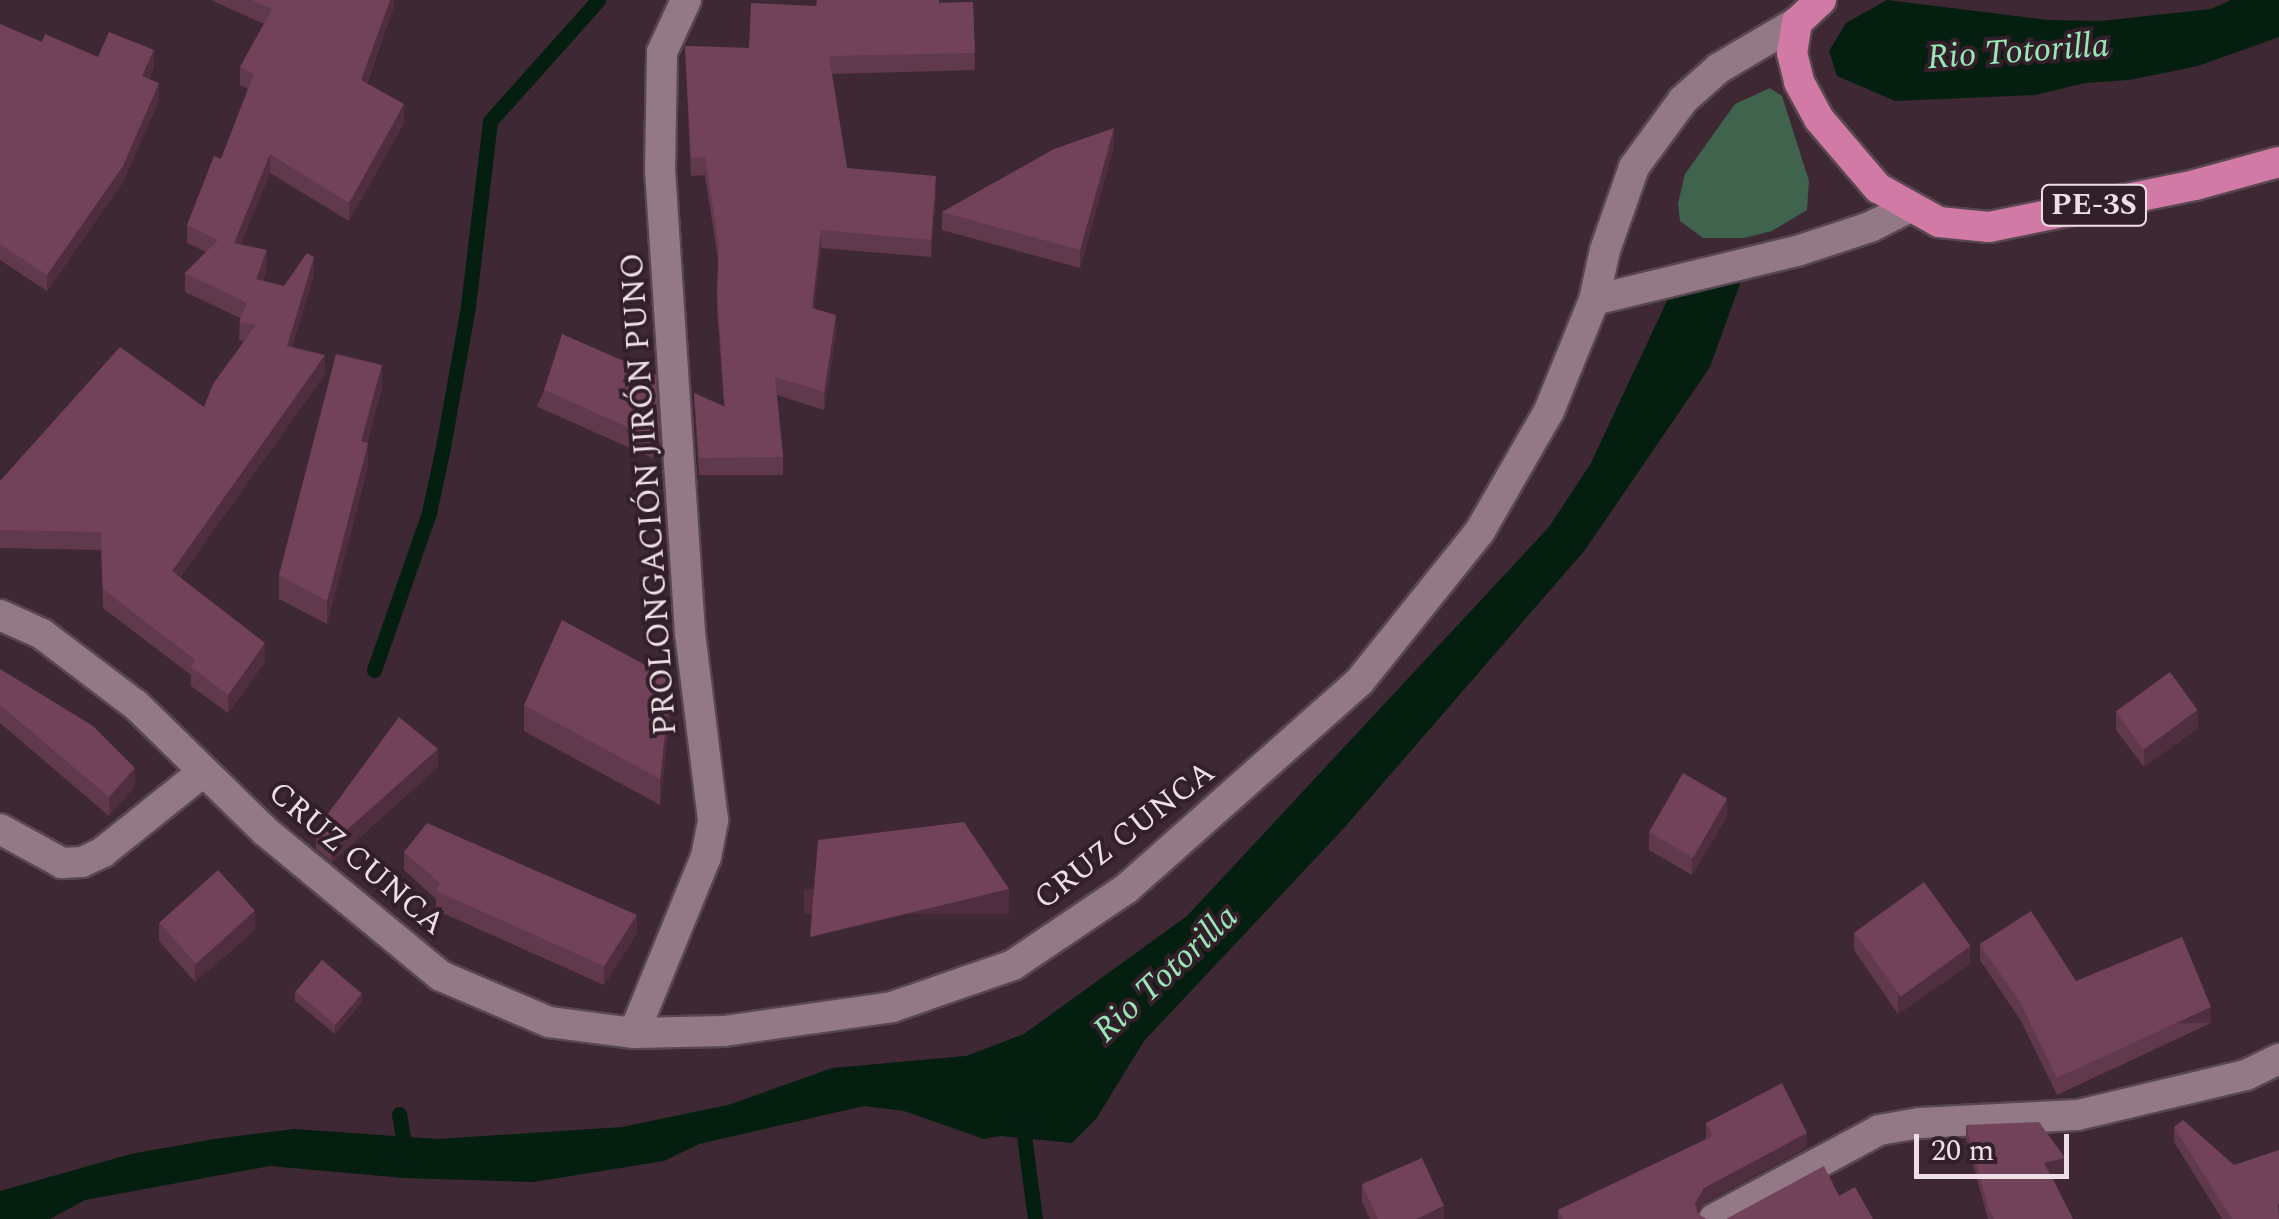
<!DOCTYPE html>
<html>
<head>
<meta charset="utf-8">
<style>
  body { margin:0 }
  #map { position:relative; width:2279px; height:1219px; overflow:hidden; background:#3e2833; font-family:Spectral,serif }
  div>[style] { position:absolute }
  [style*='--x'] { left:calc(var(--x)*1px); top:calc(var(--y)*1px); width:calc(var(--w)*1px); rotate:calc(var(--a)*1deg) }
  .green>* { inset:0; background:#3f634d }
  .water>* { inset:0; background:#041e10 }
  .stream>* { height:15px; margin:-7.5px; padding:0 7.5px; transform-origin:7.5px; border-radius:7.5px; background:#041e10 }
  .roads { filter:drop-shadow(2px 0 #58474f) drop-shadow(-2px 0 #58474f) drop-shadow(0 2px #58474f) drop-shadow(0 -2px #58474f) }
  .minor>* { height:30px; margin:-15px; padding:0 15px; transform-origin:15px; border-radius:15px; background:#937985 }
  .highway>* { height:30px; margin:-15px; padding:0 15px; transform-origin:15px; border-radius:15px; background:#d17aa6 }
  .wall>* { inset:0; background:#61394d; transform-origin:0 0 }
  .shaded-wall>* { inset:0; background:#4f2e3f; transform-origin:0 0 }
  .building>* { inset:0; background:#71425a; transform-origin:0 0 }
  span { translate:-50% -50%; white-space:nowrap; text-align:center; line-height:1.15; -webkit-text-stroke:8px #331f29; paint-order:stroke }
  .shield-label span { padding:2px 8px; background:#331f29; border:2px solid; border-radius:8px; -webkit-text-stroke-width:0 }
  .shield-label { font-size:30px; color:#eddfe5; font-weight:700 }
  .street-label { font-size:32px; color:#eddfe5 }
  .water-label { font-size:35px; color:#98e7b7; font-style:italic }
  .scale { position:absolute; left:1914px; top:1134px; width:155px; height:45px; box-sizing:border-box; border:5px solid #eddfe5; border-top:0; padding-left:12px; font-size:30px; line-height:35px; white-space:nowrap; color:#eddfe5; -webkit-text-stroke:8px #331f29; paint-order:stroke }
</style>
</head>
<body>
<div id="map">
  <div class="green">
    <i style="clip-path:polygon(1770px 88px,1782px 96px,1809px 181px,1807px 210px,1772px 231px,1744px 238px,1703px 238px,1680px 221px,1678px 203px,1685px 174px,1735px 104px)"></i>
  </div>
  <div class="water">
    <i style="clip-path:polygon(1887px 0,2048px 20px,2101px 21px,2211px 9px,2231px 0,2279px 0,2279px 37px,2198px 66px,2129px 80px,2085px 83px,2035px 95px,1895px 101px,1837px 76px,1829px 51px,1846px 23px)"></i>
    <i style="clip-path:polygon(1742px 278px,1710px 367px,1585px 550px,1344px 828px,1144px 1041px,1096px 1119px,1072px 1143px,1000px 1136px,984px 1139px,904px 1111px,864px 1106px,699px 1144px,664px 1161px,533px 1182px,404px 1178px,270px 1166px,85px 1200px,50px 1219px,0 1219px,0 1191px,131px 1154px,214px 1139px,294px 1129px,438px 1139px,622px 1127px,728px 1105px,832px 1068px,966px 1056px,1024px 1034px,1187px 916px,1549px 527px,1591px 463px,1673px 288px)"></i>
  </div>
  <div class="stream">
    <i style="--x:374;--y:670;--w:166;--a:-70.7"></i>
    <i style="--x:429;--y:513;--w:67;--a:-78"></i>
    <i style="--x:443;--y:447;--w:143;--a:-79.9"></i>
    <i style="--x:468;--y:306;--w:186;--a:-83.2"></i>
    <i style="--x:490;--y:121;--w:162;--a:-48.2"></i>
    <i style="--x:399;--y:1114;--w:42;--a:80.3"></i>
    <i style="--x:1022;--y:1120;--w:100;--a:82.5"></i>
  </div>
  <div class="roads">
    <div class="minor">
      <i style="--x:1594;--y:300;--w:209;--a:-13.6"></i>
      <i style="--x:1797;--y:251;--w:77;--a:-18.2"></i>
      <i style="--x:1870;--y:227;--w:45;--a:-26.6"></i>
      <i style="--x:0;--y:615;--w:46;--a:24.3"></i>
      <i style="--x:42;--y:634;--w:118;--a:37.1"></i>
      <i style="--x:136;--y:705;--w:180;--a:44.3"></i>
      <i style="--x:265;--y:831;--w:228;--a:39.5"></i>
      <i style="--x:441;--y:976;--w:117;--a:23.1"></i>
      <i style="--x:549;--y:1022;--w:86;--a:7.4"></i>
      <i style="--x:634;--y:1033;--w:90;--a:-1.3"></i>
      <i style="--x:724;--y:1031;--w:170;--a:-8.1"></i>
      <i style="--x:892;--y:1007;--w:128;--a:-19.1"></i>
      <i style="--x:1013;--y:965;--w:138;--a:-34"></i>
      <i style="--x:1127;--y:888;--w:312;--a:-41.6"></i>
      <i style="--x:1360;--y:681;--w:192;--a:-51.3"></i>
      <i style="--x:1480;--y:531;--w:138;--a:-60.1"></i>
      <i style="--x:1549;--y:411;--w:120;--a:-67.9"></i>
      <i style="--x:1594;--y:300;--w:51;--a:-77.6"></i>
      <i style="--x:1605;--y:250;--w:88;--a:-70.7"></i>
      <i style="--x:1634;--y:167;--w:83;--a:-53.8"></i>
      <i style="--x:1683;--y:100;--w:48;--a:-41.6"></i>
      <i style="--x:1719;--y:68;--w:91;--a:-30.5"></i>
      <i style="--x:0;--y:829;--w:71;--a:28.7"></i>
      <i style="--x:62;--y:863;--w:20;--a:-3"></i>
      <i style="--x:82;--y:862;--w:23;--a:-25"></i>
      <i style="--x:103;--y:852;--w:128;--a:-38.7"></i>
      <i style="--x:634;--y:1033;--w:190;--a:-67.8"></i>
      <i style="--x:706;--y:857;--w:38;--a:-79"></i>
      <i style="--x:713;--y:820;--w:188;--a:-97"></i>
      <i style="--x:690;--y:633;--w:463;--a:-93.7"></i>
      <i style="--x:660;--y:171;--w:119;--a:-89"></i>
      <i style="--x:662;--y:52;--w:57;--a:-65.2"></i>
      <i style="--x:1714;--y:1219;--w:187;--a:-28.3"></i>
      <i style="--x:1879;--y:1130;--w:41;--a:-9.9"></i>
      <i style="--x:1919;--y:1123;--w:159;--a:-2.9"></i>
      <i style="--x:2078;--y:1115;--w:173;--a:-13.4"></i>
      <i style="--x:2246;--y:1075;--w:37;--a:-26"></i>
    </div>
    <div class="highway">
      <i style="--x:1821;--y:0;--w:33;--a:137"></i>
      <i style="--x:1797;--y:22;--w:31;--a:99"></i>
      <i style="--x:1792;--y:53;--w:30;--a:76"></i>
      <i style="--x:1799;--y:82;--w:42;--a:61.6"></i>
      <i style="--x:1819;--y:119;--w:91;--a:49.5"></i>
      <i style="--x:1878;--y:188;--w:70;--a:29.1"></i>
      <i style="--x:1939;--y:222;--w:50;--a:5.7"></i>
      <i style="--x:1989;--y:227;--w:210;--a:-11.5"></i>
      <i style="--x:2195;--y:185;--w:87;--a:-15.3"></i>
    </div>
  </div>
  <div class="wall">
    <i style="clip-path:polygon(211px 0,394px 0,394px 6px,367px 84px,404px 123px,349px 221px,270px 173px,240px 245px,267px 269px,263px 281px,284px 286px,314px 275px,292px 347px,325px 374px,180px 577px,265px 662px,228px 713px,191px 686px,191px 675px,103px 608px,101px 550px,0 548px,0 481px,204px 407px,244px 341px,239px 340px,240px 318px,185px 292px,185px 273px,206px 252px,187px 243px,187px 225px,221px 159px,248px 89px,240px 85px,240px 67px,264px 24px)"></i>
    <i style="clip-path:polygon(973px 2px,975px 70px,832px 74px,847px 168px,936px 194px,931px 257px,821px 248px,814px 308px,836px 333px,824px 410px,777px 395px,783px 457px,783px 475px,699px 475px,694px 393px,724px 406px,717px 309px,718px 259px,705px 175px,691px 176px,685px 46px,749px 48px,816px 6px)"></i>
    <i style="clip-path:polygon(0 24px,42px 42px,98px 57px,154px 67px,149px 79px,159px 100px,123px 182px,47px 291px,0 260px)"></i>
    <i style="clip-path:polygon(1114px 146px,1080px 268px,942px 230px,942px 212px)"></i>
    <i style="clip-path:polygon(382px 388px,367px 443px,368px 466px,327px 624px,279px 599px,279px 575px)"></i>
    <i style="left:544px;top:390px;width:127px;height:18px;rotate:24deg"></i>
    <i style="clip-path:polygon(0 669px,135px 786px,109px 816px,0 723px)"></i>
    <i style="clip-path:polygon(671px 704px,660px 805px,524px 731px,524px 705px)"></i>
    <i style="clip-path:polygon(2116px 712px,2198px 728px,2144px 767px,2116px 730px)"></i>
    <i style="clip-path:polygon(438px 767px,332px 862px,316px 849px,316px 830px)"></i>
    <i style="clip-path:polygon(1727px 816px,1692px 875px,1649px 850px,1649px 832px)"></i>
    <i style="clip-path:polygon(404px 852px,637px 933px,604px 985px,436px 910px,436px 899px,404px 870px)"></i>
    <i style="clip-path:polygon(159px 923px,255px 930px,195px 982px,159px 941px)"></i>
    <i style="clip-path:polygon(1854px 932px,1970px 964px,1898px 1014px,1854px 950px)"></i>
    <i style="clip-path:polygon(1980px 944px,2076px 981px,2211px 1023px,2057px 1095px,2021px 1021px,1980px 960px)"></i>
    <i style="clip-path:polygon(295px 991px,362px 1002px,335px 1034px,295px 1001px)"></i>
    <i style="clip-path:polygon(1706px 1123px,1807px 1147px,1704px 1203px,1698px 1214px,1706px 1219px,1558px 1219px,1558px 1210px,1706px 1139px)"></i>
    <i style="clip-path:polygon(1966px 1125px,2065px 1172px,2051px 1175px,2073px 1219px,1988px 1219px,1966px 1139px)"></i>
    <i style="clip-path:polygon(2174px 1127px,2234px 1165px,2279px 1219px,2222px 1219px,2174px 1142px)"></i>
    <i style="clip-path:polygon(1362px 1184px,1444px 1219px,1370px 1219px,1362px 1202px)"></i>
  </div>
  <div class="shaded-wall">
    <i style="clip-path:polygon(390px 0,394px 0,394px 6px,361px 99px,361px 80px)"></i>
    <i style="clip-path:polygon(154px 50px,154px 67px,142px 93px,142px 76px)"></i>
    <i style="clip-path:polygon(159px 83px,159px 100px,123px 182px,47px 291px,47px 275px)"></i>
    <i style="clip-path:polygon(404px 104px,404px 123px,349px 221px,349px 203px)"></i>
    <i style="clip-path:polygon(1114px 128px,1114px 146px,1080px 268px,1080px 250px)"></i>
    <i style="clip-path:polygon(270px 154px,270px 173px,234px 262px,234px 243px)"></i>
    <i style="clip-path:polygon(936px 176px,936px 194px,931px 257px,931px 240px)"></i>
    <i style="clip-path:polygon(821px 230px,821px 248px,812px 326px,812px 308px)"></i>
    <i style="clip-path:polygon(267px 250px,267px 269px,250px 314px,250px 295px)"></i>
    <i style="clip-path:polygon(314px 257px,314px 275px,287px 364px,287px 346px)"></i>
    <i style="clip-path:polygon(836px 315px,836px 333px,824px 410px,824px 392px)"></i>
    <i style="clip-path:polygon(325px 355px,325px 374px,172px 589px,172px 571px)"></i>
    <i style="clip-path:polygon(382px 365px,382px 388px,361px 465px,361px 441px)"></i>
    <i style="clip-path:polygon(368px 443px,368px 466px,327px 624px,327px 601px)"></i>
    <i style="clip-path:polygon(265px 643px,265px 662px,228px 713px,228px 695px)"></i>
    <i style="clip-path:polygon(671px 679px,671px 704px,660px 805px,660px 779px)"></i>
    <i style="clip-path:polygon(2198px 710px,2198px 728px,2144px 767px,2144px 749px)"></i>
    <i style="clip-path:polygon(438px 749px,438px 767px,332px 862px,332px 843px)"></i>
    <i style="clip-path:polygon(135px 768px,135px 786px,109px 816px,109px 797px)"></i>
    <i style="clip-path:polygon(1727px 798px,1727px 816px,1692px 875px,1692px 857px)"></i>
    <i style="left:1009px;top:889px;width:25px;height:205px;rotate:90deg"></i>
    <i style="clip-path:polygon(255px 911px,255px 930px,195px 982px,195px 964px)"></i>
    <i style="clip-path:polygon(637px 915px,637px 933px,604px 985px,604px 966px)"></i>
    <i style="clip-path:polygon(1970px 946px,1970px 964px,1898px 1014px,1898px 996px)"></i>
    <i style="clip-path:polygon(362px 993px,362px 1002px,335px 1034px,335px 1025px)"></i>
    <i style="left:2211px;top:1007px;width:16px;height:170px;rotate:90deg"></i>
    <i style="clip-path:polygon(1807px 1133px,1807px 1147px,1704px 1203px,1695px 1218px,1695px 1203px,1704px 1188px)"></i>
    <i style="clip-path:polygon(2065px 1158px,2065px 1172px,2044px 1177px,2044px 1163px)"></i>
    <i style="clip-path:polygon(1444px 1206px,1444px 1219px,1416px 1219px)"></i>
  </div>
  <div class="building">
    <i style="clip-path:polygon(252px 0,390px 0,361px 80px,404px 104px,349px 203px,270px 154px,234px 243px,267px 250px,250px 295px,256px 279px,284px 286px,307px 253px,314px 257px,287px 346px,325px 355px,172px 571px,265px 643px,228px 695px,191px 667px,195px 660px,103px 589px,101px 532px,0 530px,0 481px,120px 347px,204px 407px,213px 384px,256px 325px,239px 322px,247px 303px,185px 273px,218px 240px,187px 225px,214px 156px,221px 159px,254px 74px,240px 67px,272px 9px)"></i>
    <i style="clip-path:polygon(817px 0,939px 0,939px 3px,973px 2px,975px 53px,829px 56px,847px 168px,936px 176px,931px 240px,821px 230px,812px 308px,836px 315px,824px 392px,775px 377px,783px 457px,699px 458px,694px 393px,725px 407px,717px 291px,719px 246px,705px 157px,691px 158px,685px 46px,749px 48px,751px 3px,816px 6px)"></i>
    <i style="clip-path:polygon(0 24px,42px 42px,45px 34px,98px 57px,109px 32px,154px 50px,142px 76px,159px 83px,123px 166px,47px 275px,0 244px)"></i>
    <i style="clip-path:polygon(1114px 128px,1080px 250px,942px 212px,1054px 149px)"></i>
    <i style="clip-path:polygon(562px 334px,656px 375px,660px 442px,544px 390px)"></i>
    <i style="clip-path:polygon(336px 354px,382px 365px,361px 441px,368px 443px,327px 601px,279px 575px)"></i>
    <i style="clip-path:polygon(562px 620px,671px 679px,660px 779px,524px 705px)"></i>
    <i style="clip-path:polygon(0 669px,93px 726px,135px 768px,109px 797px,0 705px)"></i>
    <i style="left:2170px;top:672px;width:47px;height:67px;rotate:54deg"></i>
    <i style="clip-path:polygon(399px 717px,438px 749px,332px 843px,316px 830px)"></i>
    <i style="left:1683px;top:773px;width:51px;height:68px;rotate:30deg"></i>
    <i style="clip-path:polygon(964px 822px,1009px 889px,810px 937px,818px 840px)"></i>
    <i style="clip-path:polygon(427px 823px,637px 915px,604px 966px,436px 891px,440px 883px,404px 852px)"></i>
    <i style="left:218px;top:870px;width:55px;height:79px;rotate:48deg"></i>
    <i style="left:1924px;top:882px;width:79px;height:86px;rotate:54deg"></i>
    <i style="clip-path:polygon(2031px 911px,2076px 981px,2182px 937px,2211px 1007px,2057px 1078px,2021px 1004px,1980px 944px)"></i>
    <i style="left:322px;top:960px;width:52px;height:41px;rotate:40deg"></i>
    <i style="clip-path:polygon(1782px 1083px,1807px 1133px,1704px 1188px,1695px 1203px,1698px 1214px,1706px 1219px,1563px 1219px,1558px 1210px,1713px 1136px,1706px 1123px)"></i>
    <i style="clip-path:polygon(2183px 1120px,2234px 1165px,2279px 1150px,2279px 1204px,2278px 1204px,2279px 1219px,2232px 1219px,2174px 1127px)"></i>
    <i style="clip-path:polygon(2039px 1122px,2065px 1158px,2044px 1163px,2073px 1219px,1994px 1219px,1988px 1207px,1966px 1125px)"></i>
    <i style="clip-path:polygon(1422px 1158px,1444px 1206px,1416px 1219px,1378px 1219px,1362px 1184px)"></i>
    <i style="clip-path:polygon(1824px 1166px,1839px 1196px,1855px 1187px,1873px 1219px,1726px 1219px)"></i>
  </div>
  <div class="shield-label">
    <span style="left:2094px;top:205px">PE-3S</span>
  </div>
  <div class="street-label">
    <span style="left:650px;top:494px;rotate:-94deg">PROLONGACIÓN JIRÓN PUNO</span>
    <span style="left:1125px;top:836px;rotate:-38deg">CRUZ CUNCA</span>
    <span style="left:356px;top:859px;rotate:40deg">CRUZ CUNCA</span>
  </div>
  <div class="water-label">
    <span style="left:2018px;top:52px;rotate:-4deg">Rio Totorilla</span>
    <span style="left:1166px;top:974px;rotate:-43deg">Rio Totorilla</span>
  </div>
  <div class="scale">20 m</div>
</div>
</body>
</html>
